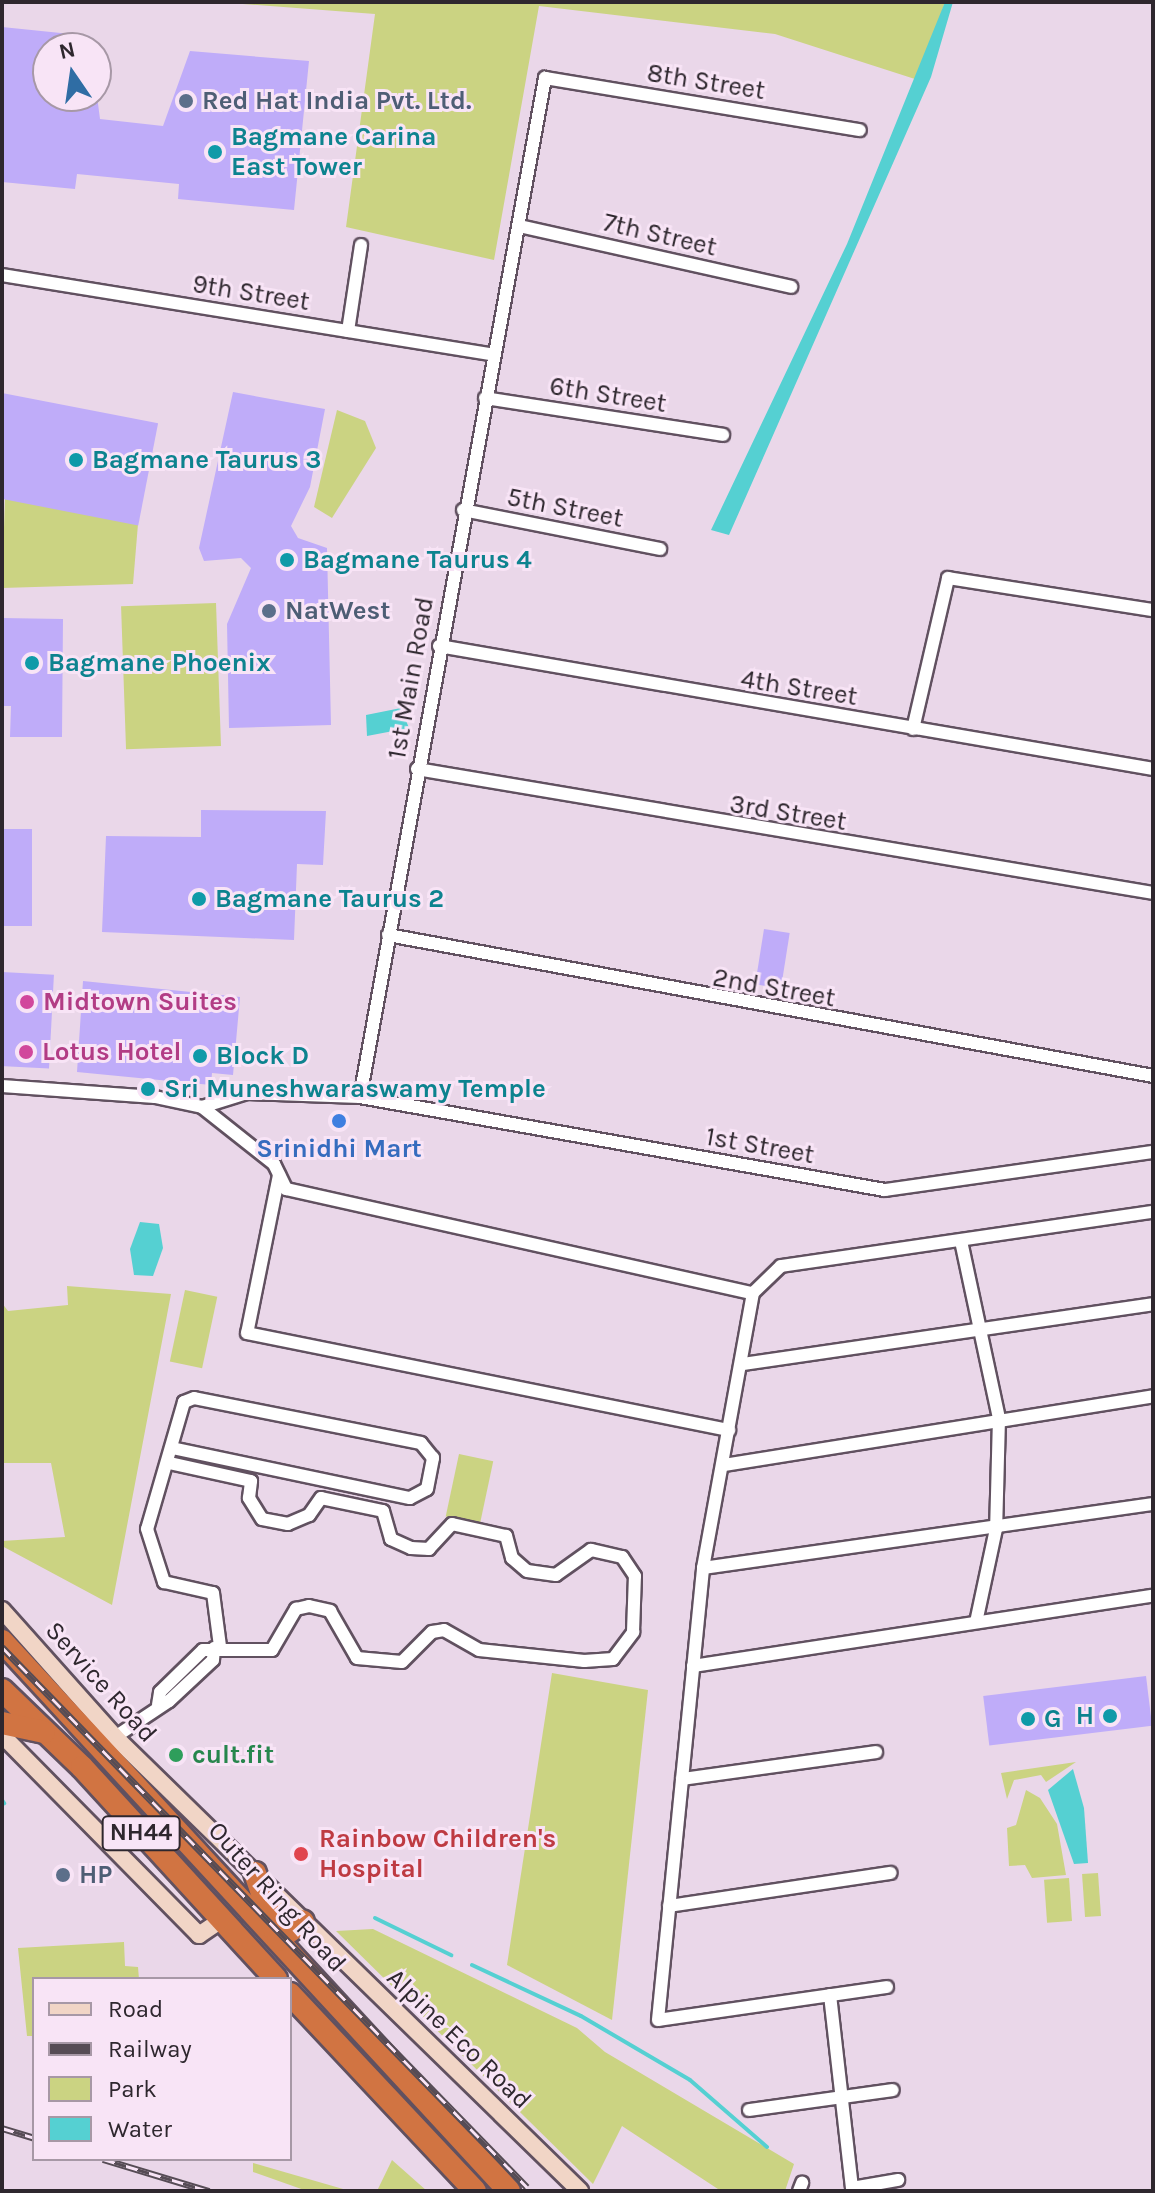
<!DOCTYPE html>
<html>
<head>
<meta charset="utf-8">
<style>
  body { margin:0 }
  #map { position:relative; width:1155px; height:2193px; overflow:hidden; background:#ead7e9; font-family:Karla,sans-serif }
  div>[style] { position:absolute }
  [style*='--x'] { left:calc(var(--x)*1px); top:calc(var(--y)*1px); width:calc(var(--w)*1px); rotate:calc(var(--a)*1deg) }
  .green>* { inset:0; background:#cbd382; transform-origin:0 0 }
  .water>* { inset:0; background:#55d0d2 }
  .stream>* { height:4px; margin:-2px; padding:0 2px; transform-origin:2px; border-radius:2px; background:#55d0d2 }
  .building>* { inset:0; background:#bfacf9; transform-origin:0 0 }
  .roads { filter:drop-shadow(2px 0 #615160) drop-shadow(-2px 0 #615160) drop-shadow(0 2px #615160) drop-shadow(0 -2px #615160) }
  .street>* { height:12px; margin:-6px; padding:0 6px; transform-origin:6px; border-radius:6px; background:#fff }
  .secondary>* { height:16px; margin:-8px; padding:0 8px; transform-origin:8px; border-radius:8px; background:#f1d5c6 }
  .highway>* { height:22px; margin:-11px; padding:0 11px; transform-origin:11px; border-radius:11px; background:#d17442 }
  .rail>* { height:7px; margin-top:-3.5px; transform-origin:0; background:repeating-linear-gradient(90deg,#f8e4f6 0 12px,#564c55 0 24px); box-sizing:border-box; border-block:2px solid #564c55 }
  .dots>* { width:22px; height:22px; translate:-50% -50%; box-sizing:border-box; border:4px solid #f8e4f6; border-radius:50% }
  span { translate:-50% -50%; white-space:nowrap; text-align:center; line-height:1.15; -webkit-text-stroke:6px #f8e4f6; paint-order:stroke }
  .shield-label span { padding:2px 6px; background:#f8e4f6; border:2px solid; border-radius:6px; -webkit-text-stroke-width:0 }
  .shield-label { font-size:24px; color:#2e272e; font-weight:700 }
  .street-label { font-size:26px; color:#2e272e }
  .service-label { font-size:26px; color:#4e5e75; font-weight:700 }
  .left { translate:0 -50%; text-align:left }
  .culture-label { font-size:26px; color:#0d838f; font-weight:700 }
  .right { translate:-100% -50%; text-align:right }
  .hotel-label { font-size:26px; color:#b23c85; font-weight:700 }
  .shop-label { font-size:26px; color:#366cbe; font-weight:700 }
  .leisure-label { font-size:26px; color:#27864d; font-weight:700 }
  .health-label { font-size:26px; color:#be3a42; font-weight:700 }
  .frame { position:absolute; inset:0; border:4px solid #2e272e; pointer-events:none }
  .legend { position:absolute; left:32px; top:1977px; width:260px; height:184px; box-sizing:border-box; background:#f8e4f6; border:2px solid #a798a6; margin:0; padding:10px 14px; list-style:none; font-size:24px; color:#2e272e }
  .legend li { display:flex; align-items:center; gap:16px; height:40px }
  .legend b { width:40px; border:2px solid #a798a6 }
  .north { position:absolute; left:32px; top:32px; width:80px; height:80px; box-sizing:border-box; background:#f8e4f6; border:2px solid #a798a6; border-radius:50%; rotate:347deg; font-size:22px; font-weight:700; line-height:32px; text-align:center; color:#2e272e }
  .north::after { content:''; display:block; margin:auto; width:28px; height:36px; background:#2f6da4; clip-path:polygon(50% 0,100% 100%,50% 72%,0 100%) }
</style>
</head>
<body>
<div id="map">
  <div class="green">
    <i style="clip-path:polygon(216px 2px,945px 2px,918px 80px,775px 34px,539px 6px,494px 260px,346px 227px,375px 14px)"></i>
    <i style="clip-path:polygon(337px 410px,365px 421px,376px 448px,332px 518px,314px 507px)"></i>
    <i style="clip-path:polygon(5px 498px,138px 524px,133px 584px,2px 588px)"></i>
    <i style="left:216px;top:603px;width:143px;height:95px;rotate:88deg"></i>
    <i style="clip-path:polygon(67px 1286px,171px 1294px,112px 1605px,2px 1546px,2px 1541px,65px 1537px,51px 1463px,2px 1463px,2px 1303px,8px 1311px,68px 1305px)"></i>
    <i style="left:185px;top:1290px;width:33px;height:73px;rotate:12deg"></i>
    <i style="left:459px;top:1454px;width:35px;height:64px;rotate:12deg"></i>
    <i style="clip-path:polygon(552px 1673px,648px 1690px,612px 2020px,507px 1965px)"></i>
    <i style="clip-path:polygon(1076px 1762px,1046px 1782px,1041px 1775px,1014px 1780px,1007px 1799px,1001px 1773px)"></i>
    <i style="clip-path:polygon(1026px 1790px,1040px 1798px,1057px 1824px,1066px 1875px,1032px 1878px,1025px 1865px,1009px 1866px,1007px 1828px,1016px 1825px)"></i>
    <i style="left:1098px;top:1873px;width:43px;height:16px;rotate:86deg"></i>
    <i style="left:1069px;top:1878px;width:43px;height:25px;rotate:86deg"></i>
    <i style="clip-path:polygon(373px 1929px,577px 2028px,605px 2052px,794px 2164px,785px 2191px,721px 2191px,622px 2126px,593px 2184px,336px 1931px)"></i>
    <i style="clip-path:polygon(124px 1942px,125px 1966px,138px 1967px,139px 1979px,34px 1979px,34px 2036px,27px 2036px,18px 1948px)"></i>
    <i style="clip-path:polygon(392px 2160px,427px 2191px,377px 2191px)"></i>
    <i style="clip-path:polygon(253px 2163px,350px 2191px,307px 2191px,253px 2172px)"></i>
  </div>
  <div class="water">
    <i style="clip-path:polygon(945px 2px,953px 2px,931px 77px,729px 535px,711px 530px,847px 244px)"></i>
    <i style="clip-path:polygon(401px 708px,409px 728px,367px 736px,366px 715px)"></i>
    <i style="clip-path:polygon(140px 1222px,159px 1224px,163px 1248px,153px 1276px,134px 1275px,130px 1249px)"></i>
    <i style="clip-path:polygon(1073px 1769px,1084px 1808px,1088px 1863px,1074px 1864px,1048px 1790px)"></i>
  </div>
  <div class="stream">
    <i style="--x:2;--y:1800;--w:4;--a:56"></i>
    <i style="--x:375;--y:1918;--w:85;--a:26"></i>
    <i style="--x:472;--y:1965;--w:120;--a:25.1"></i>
    <i style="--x:581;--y:2016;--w:126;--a:30.4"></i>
    <i style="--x:690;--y:2080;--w:102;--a:41"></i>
  </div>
  <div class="building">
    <i style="clip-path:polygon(2px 27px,90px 36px,91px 48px,48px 48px,48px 96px,97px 96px,100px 119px,163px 126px,190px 51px,309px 61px,294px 210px,178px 199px,179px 184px,77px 174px,75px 189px,2px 182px)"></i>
    <i style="clip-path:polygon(233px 392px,325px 409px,310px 487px,291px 526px,298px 538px,327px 548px,331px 725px,229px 728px,227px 624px,251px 568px,241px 558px,204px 561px,199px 548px)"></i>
    <i style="left:2px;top:393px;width:159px;height:104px;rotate:11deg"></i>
    <i style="clip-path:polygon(2px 618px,63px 619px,62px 737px,10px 737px,11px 706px,2px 706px)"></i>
    <i style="clip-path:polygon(201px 810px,326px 811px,323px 865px,297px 864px,294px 940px,102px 932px,106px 836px,201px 837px)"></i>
    <i style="left:2px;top:829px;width:30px;height:97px"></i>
    <i style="left:764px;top:929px;width:26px;height:56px;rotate:9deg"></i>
    <i style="left:2px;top:972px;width:52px;height:94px;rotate:3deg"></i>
    <i style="clip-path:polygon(83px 981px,240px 997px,233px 1075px,212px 1073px,211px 1085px,77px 1072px)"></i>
    <i style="left:1146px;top:1676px;width:50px;height:164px;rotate:83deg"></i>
  </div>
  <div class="roads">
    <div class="street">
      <i style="--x:519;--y:226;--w:279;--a:12.6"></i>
      <i style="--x:2;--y:275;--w:498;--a:9.2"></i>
      <i style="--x:348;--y:331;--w:87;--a:-81.4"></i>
      <i style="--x:485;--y:398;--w:241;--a:8.8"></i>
      <i style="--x:463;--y:510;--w:201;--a:11.2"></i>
      <i style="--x:439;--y:646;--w:725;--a:9.77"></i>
      <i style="--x:913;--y:729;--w:155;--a:-76.9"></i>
      <i style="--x:948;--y:578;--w:207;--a:8.9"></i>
      <i style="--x:417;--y:769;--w:746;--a:9.56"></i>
      <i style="--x:388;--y:935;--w:778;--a:10.44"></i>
      <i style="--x:2;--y:1086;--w:153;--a:4.1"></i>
      <i style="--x:155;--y:1097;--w:48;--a:12"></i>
      <i style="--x:202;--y:1107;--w:47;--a:-17.3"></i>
      <i style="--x:247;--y:1093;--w:113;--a:2"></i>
      <i style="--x:360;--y:1097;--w:533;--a:10.05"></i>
      <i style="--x:885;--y:1190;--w:271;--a:-8.1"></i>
      <i style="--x:360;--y:1097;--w:1036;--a:-79.71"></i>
      <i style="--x:545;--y:78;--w:319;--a:9.4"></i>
      <i style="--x:202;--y:1107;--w:92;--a:38.4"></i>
      <i style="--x:274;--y:1164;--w:28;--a:64"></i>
      <i style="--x:286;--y:1189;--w:478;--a:12.6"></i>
      <i style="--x:279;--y:1175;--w:161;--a:101.4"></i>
      <i style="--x:247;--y:1333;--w:492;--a:11.4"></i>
      <i style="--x:961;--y:1241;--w:181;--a:77.9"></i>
      <i style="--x:999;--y:1418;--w:111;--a:91.5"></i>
      <i style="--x:996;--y:1529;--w:95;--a:102.1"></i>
      <i style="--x:743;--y:1364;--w:414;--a:-8.3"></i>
      <i style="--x:172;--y:1448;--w:243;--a:11.9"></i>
      <i style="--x:410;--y:1498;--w:19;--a:-28"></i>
      <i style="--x:427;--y:1489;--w:32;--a:-79"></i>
      <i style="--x:433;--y:1458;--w:19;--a:-129"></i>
      <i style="--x:421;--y:1443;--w:231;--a:-168.8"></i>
      <i style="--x:194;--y:1398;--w:11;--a:158"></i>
      <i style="--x:184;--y:1402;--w:132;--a:106.2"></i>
      <i style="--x:147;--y:1529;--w:56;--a:72.2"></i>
      <i style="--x:164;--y:1582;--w:50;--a:12.7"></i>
      <i style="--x:213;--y:1593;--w:53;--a:82.5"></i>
      <i style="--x:724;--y:1465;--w:435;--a:-9.1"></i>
      <i style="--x:703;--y:1568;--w:455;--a:-8.1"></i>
      <i style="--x:693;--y:1666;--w:465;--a:-8.7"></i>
      <i style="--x:158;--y:1705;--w:13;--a:-81"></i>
      <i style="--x:160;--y:1692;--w:60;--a:-44.3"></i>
      <i style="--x:203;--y:1650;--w:69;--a:0"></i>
      <i style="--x:272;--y:1650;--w:48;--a:-59.7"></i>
      <i style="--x:296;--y:1609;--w:13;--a:-13"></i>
      <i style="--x:309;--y:1606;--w:22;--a:13"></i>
      <i style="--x:330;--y:1611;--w:54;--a:60.1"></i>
      <i style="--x:357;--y:1658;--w:45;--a:5.1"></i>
      <i style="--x:402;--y:1662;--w:42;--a:-45"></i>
      <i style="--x:432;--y:1632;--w:12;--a:-9"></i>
      <i style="--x:444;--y:1630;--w:40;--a:29.7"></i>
      <i style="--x:479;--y:1650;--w:106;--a:6"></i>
      <i style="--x:584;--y:1661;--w:29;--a:-4"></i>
      <i style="--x:613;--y:1659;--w:34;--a:-53"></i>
      <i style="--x:633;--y:1632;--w:56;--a:-88"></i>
      <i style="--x:635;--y:1576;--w:23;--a:-124"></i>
      <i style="--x:622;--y:1557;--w:32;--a:-167"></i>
      <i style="--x:591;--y:1550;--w:43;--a:144.5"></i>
      <i style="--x:556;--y:1575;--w:29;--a:-172"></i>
      <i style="--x:527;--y:1571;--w:20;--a:-139"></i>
      <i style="--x:512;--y:1558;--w:23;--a:-105"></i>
      <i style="--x:506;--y:1536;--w:55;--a:-167.5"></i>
      <i style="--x:452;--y:1524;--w:34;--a:133"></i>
      <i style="--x:429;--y:1549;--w:18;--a:-177"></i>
      <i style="--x:411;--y:1548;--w:22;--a:-156"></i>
      <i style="--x:391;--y:1539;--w:29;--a:-106"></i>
      <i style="--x:383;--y:1511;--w:63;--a:-168.2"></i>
      <i style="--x:321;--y:1498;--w:21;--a:125"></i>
      <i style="--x:309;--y:1515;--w:23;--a:157"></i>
      <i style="--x:288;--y:1524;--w:26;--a:-169"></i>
      <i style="--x:262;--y:1519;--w:25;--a:-122"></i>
      <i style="--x:249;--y:1498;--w:17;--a:-83"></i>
      <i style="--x:251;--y:1481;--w:83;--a:-167.5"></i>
      <i style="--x:115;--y:1737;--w:65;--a:-33.7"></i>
      <i style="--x:169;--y:1701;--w:60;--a:-43"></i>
      <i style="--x:213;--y:1660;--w:12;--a:-85"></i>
      <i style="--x:682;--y:1779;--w:196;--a:-7.9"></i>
      <i style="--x:669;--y:1906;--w:224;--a:-8.5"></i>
      <i style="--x:887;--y:1987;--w:231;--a:171.8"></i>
      <i style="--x:658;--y:2020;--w:454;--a:-84.3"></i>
      <i style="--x:703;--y:1568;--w:280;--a:-79.7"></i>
      <i style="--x:753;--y:1293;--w:39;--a:-44"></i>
      <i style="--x:781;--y:1266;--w:376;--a:-8.3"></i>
      <i style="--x:830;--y:1995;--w:194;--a:83.5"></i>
      <i style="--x:852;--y:2188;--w:47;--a:-9.9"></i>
      <i style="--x:749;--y:2110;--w:145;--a:-7.9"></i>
      <i style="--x:799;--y:2191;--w:9;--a:-69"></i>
    </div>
    <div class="secondary">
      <i style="--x:2;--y:1610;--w:170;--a:48.3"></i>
      <i style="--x:115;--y:1737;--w:650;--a:44.31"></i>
      <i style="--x:2;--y:1735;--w:281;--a:45.4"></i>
      <i style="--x:199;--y:1935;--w:27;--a:-34"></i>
    </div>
    <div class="highway">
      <i style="--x:2;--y:1641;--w:748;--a:47.33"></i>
      <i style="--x:2;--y:1690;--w:111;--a:43.9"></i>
      <i style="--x:82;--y:1767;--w:287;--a:47.5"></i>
      <i style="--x:2;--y:1723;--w:43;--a:12.1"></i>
      <i style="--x:255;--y:1873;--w:61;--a:71"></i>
      <i style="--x:278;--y:1940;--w:31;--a:-37"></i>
      <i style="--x:290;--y:1994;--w:270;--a:46.8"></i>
    </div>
  </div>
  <div class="rail">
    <i style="--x:2;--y:1647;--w:753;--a:45.81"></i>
    <i style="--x:2;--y:2128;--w:34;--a:17"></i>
    <i style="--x:103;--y:2159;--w:111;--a:16.8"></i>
  </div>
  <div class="dots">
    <i style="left:186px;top:101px;background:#5c6f8a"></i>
    <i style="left:215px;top:152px;background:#0f9aa8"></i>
    <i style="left:76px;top:460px;background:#0f9aa8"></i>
    <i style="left:287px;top:560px;background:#0f9aa8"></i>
    <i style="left:269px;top:611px;background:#5c6f8a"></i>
    <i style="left:32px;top:663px;background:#0f9aa8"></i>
    <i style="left:199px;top:899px;background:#0f9aa8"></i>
    <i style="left:27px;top:1002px;background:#d1479c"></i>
    <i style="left:26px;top:1052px;background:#d1479c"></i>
    <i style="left:200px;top:1056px;background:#0f9aa8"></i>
    <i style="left:148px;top:1089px;background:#0f9aa8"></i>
    <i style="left:339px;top:1121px;background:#3f7fe0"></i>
    <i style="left:1110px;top:1716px;background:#0f9aa8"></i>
    <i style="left:1028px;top:1719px;background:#0f9aa8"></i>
    <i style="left:176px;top:1755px;background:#2e9e5b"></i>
    <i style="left:301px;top:1854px;background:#e0444e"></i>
    <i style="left:63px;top:1875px;background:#5c6f8a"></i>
  </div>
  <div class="shield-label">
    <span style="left:141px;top:1833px">NH44</span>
  </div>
  <div class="street-label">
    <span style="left:706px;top:82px;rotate:9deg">8th Street</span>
    <span style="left:660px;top:235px;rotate:13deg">7th Street</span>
    <span style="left:251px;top:293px;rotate:9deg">9th Street</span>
    <span style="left:608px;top:395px;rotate:9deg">6th Street</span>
    <span style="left:565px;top:508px;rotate:11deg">5th Street</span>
    <span style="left:411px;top:678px;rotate:-80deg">1st Main Road</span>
    <span style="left:799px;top:688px;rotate:9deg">4th Street</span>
    <span style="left:788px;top:813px;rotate:9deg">3rd Street</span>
    <span style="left:774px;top:988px;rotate:10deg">2nd Street</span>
    <span style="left:760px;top:1146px;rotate:10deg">1st Street</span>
    <span style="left:101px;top:1682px;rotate:48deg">Service Road</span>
    <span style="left:277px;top:1897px;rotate:48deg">Outer Ring Road</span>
    <span style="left:459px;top:2039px;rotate:44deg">Alpine Eco Road</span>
  </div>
  <div class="service-label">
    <span class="left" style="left:202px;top:101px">Red Hat India Pvt. Ltd.</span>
    <span class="left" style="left:285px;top:611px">NatWest</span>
    <span class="left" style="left:79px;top:1875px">HP</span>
  </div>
  <div class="culture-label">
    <span class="left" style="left:231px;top:152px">Bagmane Carina<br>East Tower</span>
    <span class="left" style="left:92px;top:460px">Bagmane Taurus 3</span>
    <span class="left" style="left:303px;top:560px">Bagmane Taurus 4</span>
    <span class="left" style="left:48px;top:663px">Bagmane Phoenix</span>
    <span class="left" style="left:215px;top:899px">Bagmane Taurus 2</span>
    <span class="left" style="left:216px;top:1056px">Block D</span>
    <span class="left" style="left:164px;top:1089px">Sri Muneshwaraswamy Temple</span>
    <span class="right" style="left:1094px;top:1716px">H</span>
    <span class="left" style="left:1044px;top:1719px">G</span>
  </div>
  <div class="hotel-label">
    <span class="left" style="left:43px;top:1002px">Midtown Suites</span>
    <span class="left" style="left:42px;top:1052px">Lotus Hotel</span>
  </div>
  <div class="shop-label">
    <span style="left:339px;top:1149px">Srinidhi Mart</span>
  </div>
  <div class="leisure-label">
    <span class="left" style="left:192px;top:1755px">cult.fit</span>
  </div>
  <div class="health-label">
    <span class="left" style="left:319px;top:1854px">Rainbow Children's<br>Hospital</span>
  </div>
  <div class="frame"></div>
  <ul class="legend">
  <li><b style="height:10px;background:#f1d5c6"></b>Road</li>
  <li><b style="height:10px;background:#564c55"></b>Railway</li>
  <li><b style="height:22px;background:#cbd382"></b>Park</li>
  <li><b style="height:22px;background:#55d0d2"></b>Water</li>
  </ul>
  <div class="north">N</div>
</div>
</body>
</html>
